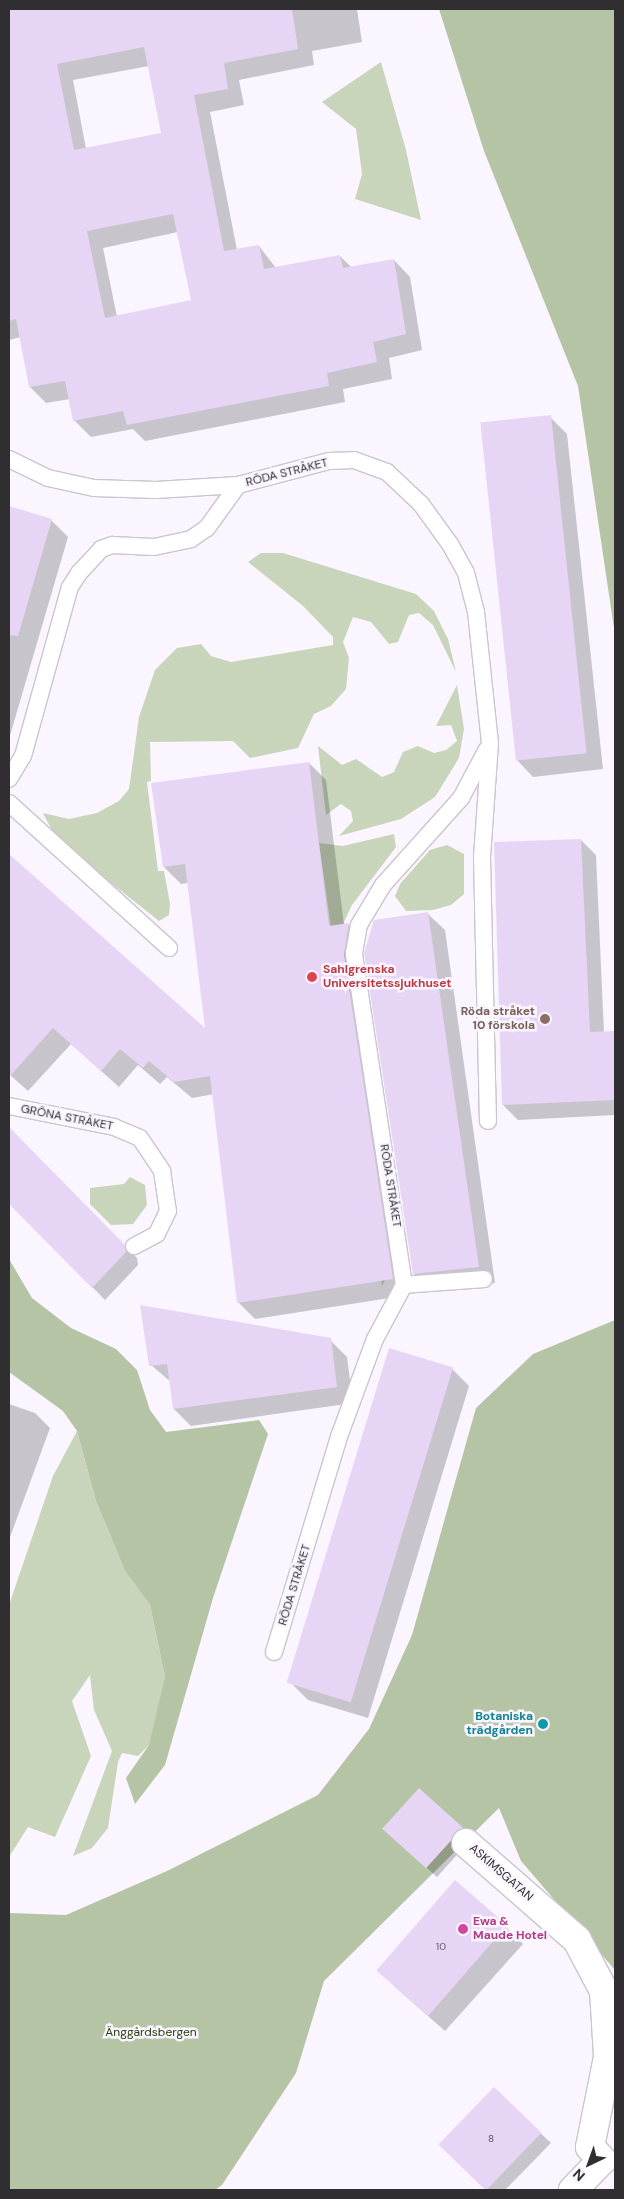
<!DOCTYPE html>
<html>
<head>
<meta charset="utf-8">
<style>
  body { margin:0 }
  #map { position:relative; width:624px; height:2199px; overflow:hidden; background:#faf5ff; font-family:"DM Sans",sans-serif }
  div>[style] { position:absolute }
  [style*='--x'] { left:calc(var(--x)*1px); top:calc(var(--y)*1px); width:calc(var(--w)*1px); rotate:calc(var(--a)*1deg) }
  .green>* { inset:0; background:#c8d5bb }
  .forest>* { inset:0; background:#b4c4a4 }
  .shadow>* { inset:0; background:#0003 }
  .building>* { inset:0; background:#e7d5f5; transform-origin:0 0 }
  .roads { filter:drop-shadow(1px 0 #cac5cf) drop-shadow(-1px 0 #cac5cf) drop-shadow(0 1px #cac5cf) drop-shadow(0 -1px #cac5cf) }
  .lane>* { height:16px; margin:-8px; padding:0 8px; transform-origin:8px; border-radius:8px; background:#fff }
  .street>* { height:28px; margin:-14px; padding:0 14px; transform-origin:14px; border-radius:14px; background:#fff }
  .dots>* { width:14px; height:14px; translate:-50% -50%; box-sizing:border-box; border:2px solid #faf5ff; border-radius:50% }
  span { translate:-50% -50%; white-space:nowrap; text-align:center; line-height:1.15; -webkit-text-stroke:5px #faf5ff; paint-order:stroke }
  .number-label { font-size:10px; color:#5e5862 }
  .number-label span { -webkit-text-stroke-width:0 }
  .street-label { font-size:12px; color:#302e31 }
  .health-label { font-size:12px; color:#be3a42; font-weight:700 }
  .left { translate:0 -50%; text-align:left }
  .education-label { font-size:12px; color:#785e54; font-weight:700 }
  .right { translate:-100% -50%; text-align:right }
  .culture-label { font-size:12px; color:#0d838f; font-weight:700 }
  .hotel-label { font-size:12px; color:#b23c85; font-weight:700 }
  .park-label { font-size:12px; color:#293d0a }
  .frame { position:absolute; inset:0; border:10px solid #302e31; pointer-events:none }
  .north { position:absolute; left:564px; top:2139px; width:50px; height:50px; -webkit-text-stroke:4px #faf5ff; paint-order:stroke; rotate:222deg; font-size:14px; font-weight:700; line-height:20px; text-align:center; color:#302e31 }
  .north::after { content:''; display:block; margin:auto; width:18px; height:22px; background:#302e31; clip-path:polygon(50% 0,100% 100%,50% 72%,0 100%) }
</style>
</head>
<body>
<div id="map">
  <div class="green">
    <i style="clip-path:polygon(381px 62px,406px 150px,421px 220px,355px 199px,362px 174px,356px 129px,322px 102px)"></i>
    <i style="clip-path:polygon(261px 553px,283px 553px,416px 594px,434px 611px,448px 639px,456px 672px,433px 625px,419px 613px,409px 615px,398px 642px,389px 644px,371px 622px,353px 617px,343px 642px,349px 658px,346px 689px,331px 706px,314px 714px,298px 748px,250px 758px,233px 741px,150px 742px,151px 781px,147px 782px,158px 871px,164px 871px,170px 904px,169px 915px,159px 921px,57px 840px,43px 813px,69px 819px,97px 813px,119px 801px,129px 789px,139px 717px,155px 670px,177px 648px,201px 644px,211px 656px,231px 662px,333px 645px,333px 637px,303px 606px,248px 562px)"></i>
    <i style="clip-path:polygon(457px 685px,464px 729px,459px 758px,435px 797px,401px 819px,339px 836px,353px 821px,351px 811px,341px 804px,326px 815px,318px 746px,342px 765px,356px 759px,382px 777px,394px 772px,403px 752px,418px 746px,434px 753px,446px 750px,457px 741px,451px 725px,436px 726px)"></i>
    <i style="clip-path:polygon(394px 834px,396px 847px,352px 905px,344px 922px,343px 939px,369px 1137px,385px 1280px,382px 1286px,319px 843px,343px 846px)"></i>
    <i style="clip-path:polygon(447px 845px,464px 854px,464px 894px,451px 905px,433px 910px,406px 911px,395px 896px,400px 884px,430px 850px)"></i>
    <i style="clip-path:polygon(130px 1177px,145px 1185px,147px 1205px,133px 1224px,111px 1225px,90px 1204px,90px 1188px,124px 1184px)"></i>
    <i style="clip-path:polygon(77px 1431px,96px 1501px,125px 1571px,150px 1605px,165px 1677px,162px 1700px,149px 1745px,138px 1756px,122px 1753px,118px 1762px,108px 1828px,92px 1848px,73px 1856px,112px 1751px,94px 1710px,90px 1675px,72px 1701px,91px 1756px,55px 1837px,28px 1827px,9px 1857px,9px 1605px,53px 1476px)"></i>
  </div>
  <div class="forest">
    <i style="clip-path:polygon(439px 9px,615px 9px,615px 635px,578px 386px,484px 151px)"></i>
    <i style="clip-path:polygon(9px 1259px,32px 1298px,71px 1328px,116px 1349px,137px 1370px,150px 1410px,166px 1432px,259px 1420px,268px 1434px,213px 1598px,165px 1765px,135px 1804px,126px 1778px,149px 1745px,165px 1677px,150px 1605px,125px 1571px,96px 1501px,77px 1431px,63px 1411px,9px 1372px)"></i>
    <i style="clip-path:polygon(615px 1320px,615px 1970px,521px 1861px,499px 1808px,324px 1981px,296px 2073px,222px 2185px,215px 2190px,9px 2190px,9px 1913px,66px 1915px,167px 1871px,318px 1795px,369px 1729px,412px 1635px,476px 1408px,533px 1354px)"></i>
  </div>
  <div class="shadow">
    <i style="clip-path:polygon(evenodd,9px 9px,357px 9px,362px 42px,312px 51px,314px 65px,239px 80px,244px 105px,210px 112px,237px 250px,259px 246px,276px 268px,340px 256px,352px 268px,394px 260px,410px 277px,422px 350px,389px 358px,392px 379px,343px 389px,345px 402px,145px 441px,133px 429px,91px 437px,74px 420px,70px 399px,46px 403px,30px 387px,21px 337px,9px 340px,9px 9px,149px 66px,162px 134px,86px 149px,73px 80px,149px 66px,9px 9px,178px 232px,193px 301px,117px 317px,103px 248px,178px 232px)"></i>
    <i style="clip-path:polygon(550px 417px,567px 434px,603px 769px,533px 777px,517px 760px,481px 424px)"></i>
    <i style="clip-path:polygon(9px 508px,51px 520px,68px 537px,9px 739px)"></i>
    <i style="clip-path:polygon(309px 763px,326px 780px,344px 925px,349px 925px,365px 941px,360px 972px,409px 1295px,255px 1319px,238px 1302px,214px 1094px,192px 1098px,167px 1077px,160px 1084px,138px 1065px,119px 1087px,71px 1044px,28px 1091px,9px 1074px,9px 856px,207px 1032px,188px 883px,181px 884px,164px 867px)"></i>
    <i style="clip-path:polygon(581px 840px,596px 855px,604px 1033px,615px 1034px,615px 1115px,518px 1120px,503px 1105px)"></i>
    <i style="clip-path:polygon(428px 914px,445px 930px,495px 1283px,431px 1291px,414px 1274px)"></i>
    <i style="clip-path:polygon(9px 1129px,137px 1258px,138px 1265px,105px 1300px,9px 1202px)"></i>
    <i style="clip-path:polygon(330px 1340px,347px 1357px,353px 1403px,191px 1426px,174px 1409px,171px 1382px,151px 1365px)"></i>
    <i style="clip-path:polygon(452px 1369px,469px 1386px,368px 1718px,308px 1700px,291px 1683px)"></i>
    <i style="clip-path:polygon(9px 1404px,35px 1413px,50px 1428px,9px 1540px)"></i>
    <i style="clip-path:polygon(462px 1829px,472px 1838px,437px 1877px,394px 1838px)"></i>
    <i style="clip-path:polygon(506px 1927px,523px 1944px,445px 2031px,394px 1986px)"></i>
    <i style="clip-path:polygon(494px 2089px,551px 2143px,505px 2190px,488px 2190px,441px 2145px)"></i>
  </div>
  <div class="building">
    <i style="clip-path:polygon(evenodd,9px 9px,292px 9px,298px 49px,224px 63px,228px 89px,194px 95px,224px 251px,259px 245px,264px 269px,340px 255px,343px 268px,394px 259px,406px 334px,373px 342px,377px 362px,327px 373px,329px 386px,127px 425px,123px 411px,73px 421px,65px 381px,29px 387px,16px 319px,9px 321px,9px 9px,144px 47px,161px 133px,74px 150px,57px 64px,144px 47px,9px 9px,173px 214px,191px 300px,105px 318px,87px 231px,173px 214px)"></i>
    <i style="left:551px;top:415px;width:340px;height:71px;rotate:84deg"></i>
    <i style="clip-path:polygon(9px 506px,52px 519px,18px 636px,9px 635px)"></i>
    <i style="clip-path:polygon(309px 762px,329px 926px,349px 923px,344px 954px,393px 1279px,237px 1303px,210px 1076px,174px 1082px,149px 1061px,143px 1068px,120px 1049px,101px 1071px,53px 1028px,9px 1077px,9px 854px,205px 1028px,185px 864px,163px 867px,151px 783px)"></i>
    <i style="clip-path:polygon(581px 839px,590px 1032px,614px 1031px,615px 1100px,502px 1105px,494px 842px)"></i>
    <i style="clip-path:polygon(428px 912px,479px 1267px,413px 1274px,364px 953px,374px 920px)"></i>
    <i style="clip-path:polygon(9px 1127px,124px 1244px,126px 1252px,92px 1288px,9px 1204px)"></i>
    <i style="clip-path:polygon(140px 1305px,331px 1338px,337px 1387px,173px 1409px,167px 1364px,149px 1366px)"></i>
    <i style="left:389px;top:1348px;width:67px;height:350px;rotate:17deg"></i>
    <i style="left:419px;top:1788px;width:59px;height:55px;rotate:42deg"></i>
    <i style="left:455px;top:1880px;width:69px;height:120px;rotate:41deg"></i>
    <i style="left:494px;top:2087px;width:66px;height:80px;rotate:44deg"></i>
  </div>
  <div class="roads">
    <div class="lane">
      <i style="--x:9;--y:459;--w:43;--a:26"></i>
      <i style="--x:48;--y:478;--w:47;--a:12.3"></i>
      <i style="--x:94;--y:488;--w:62;--a:1.8"></i>
      <i style="--x:156;--y:490;--w:82;--a:-3.5"></i>
      <i style="--x:238;--y:485;--w:94;--a:-14.8"></i>
      <i style="--x:329;--y:461;--w:25;--a:-2"></i>
      <i style="--x:354;--y:460;--w:35;--a:20"></i>
      <i style="--x:387;--y:472;--w:47;--a:43.3"></i>
      <i style="--x:421;--y:504;--w:49;--a:54.1"></i>
      <i style="--x:450;--y:544;--w:33;--a:61"></i>
      <i style="--x:466;--y:573;--w:40;--a:75.6"></i>
      <i style="--x:476;--y:612;--w:132;--a:83.9"></i>
      <i style="--x:490;--y:743;--w:115;--a:94"></i>
      <i style="--x:482;--y:858;--w:263;--a:88.7"></i>
      <i style="--x:9;--y:779;--w:27;--a:-59"></i>
      <i style="--x:23;--y:756;--w:175;--a:-74.5"></i>
      <i style="--x:70;--y:587;--w:17;--a:-57"></i>
      <i style="--x:79;--y:573;--w:33;--a:-47"></i>
      <i style="--x:101;--y:549;--w:12;--a:-20"></i>
      <i style="--x:112;--y:545;--w:42;--a:2.7"></i>
      <i style="--x:154;--y:547;--w:38;--a:-12"></i>
      <i style="--x:191;--y:539;--w:19;--a:-35"></i>
      <i style="--x:207;--y:528;--w:53;--a:-54.2"></i>
      <i style="--x:9;--y:803;--w:216;--a:42.2"></i>
      <i style="--x:9;--y:1106;--w:107;--a:11.3"></i>
      <i style="--x:114;--y:1127;--w:28;--a:23"></i>
      <i style="--x:140;--y:1138;--w:40;--a:56"></i>
      <i style="--x:162;--y:1171;--w:40;--a:81.5"></i>
      <i style="--x:168;--y:1211;--w:25;--a:116"></i>
      <i style="--x:157;--y:1234;--w:26;--a:152"></i>
      <i style="--x:404;--y:1285;--w:80;--a:-4.3"></i>
      <i style="--x:274;--y:1652;--w:228;--a:-73.2"></i>
      <i style="--x:340;--y:1434;--w:101;--a:-69.8"></i>
      <i style="--x:375;--y:1339;--w:61;--a:-61.8"></i>
      <i style="--x:404;--y:1285;--w:336;--a:-98.6"></i>
      <i style="--x:354;--y:953;--w:28;--a:-80"></i>
      <i style="--x:359;--y:925;--w:47;--a:-59"></i>
      <i style="--x:383;--y:885;--w:117;--a:-48.1"></i>
      <i style="--x:461;--y:798;--w:55;--a:-62"></i>
    </div>
    <div class="street">
      <i style="--x:466;--y:1843;--w:147;--a:41.1"></i>
      <i style="--x:577;--y:1940;--w:58;--a:62.1"></i>
      <i style="--x:604;--y:1991;--w:66;--a:86.5"></i>
      <i style="--x:608;--y:2057;--w:92;--a:101.3"></i>
      <i style="--x:590;--y:2147;--w:18;--a:47"></i>
      <i style="--x:602;--y:2160;--w:42;--a:134"></i>
    </div>
  </div>
  <div class="dots">
    <i style="left:312px;top:977px;background:#e0444e"></i>
    <i style="left:545px;top:1019px;background:#8d6e63"></i>
    <i style="left:543px;top:1724px;background:#0f9aa8"></i>
    <i style="left:463px;top:1929px;background:#d1479c"></i>
  </div>
  <div class="number-label">
    <span style="left:441px;top:1947px">10</span>
    <span style="left:491px;top:2139px">8</span>
  </div>
  <div class="street-label">
    <span style="left:287px;top:473px;rotate:-14deg">RÖDA STRÅKET</span>
    <span style="left:67px;top:1118px;rotate:11deg">GRÖNA STRÅKET</span>
    <span style="left:390px;top:1186px;rotate:81deg">RÖDA STRÅKET</span>
    <span style="left:295px;top:1585px;rotate:-73deg">RÖDA STRÅKET</span>
    <span style="left:501px;top:1873px;rotate:41deg">ASKIMSGATAN</span>
  </div>
  <div class="health-label">
    <span class="left" style="left:323px;top:977px">Sahlgrenska<br>Universitetssjukhuset</span>
  </div>
  <div class="education-label">
    <span class="right" style="left:535px;top:1019px">Röda stråket<br>10 förskola</span>
  </div>
  <div class="culture-label">
    <span class="right" style="left:533px;top:1724px">Botaniska<br>trädgården</span>
  </div>
  <div class="hotel-label">
    <span class="left" style="left:473px;top:1929px">Ewa &amp;<br>Maude Hotel</span>
  </div>
  <div class="park-label">
    <span style="left:151px;top:2033px">Änggårdsbergen</span>
  </div>
  <div class="frame"></div>
  <div class="north">N</div>
</div>
</body>
</html>
